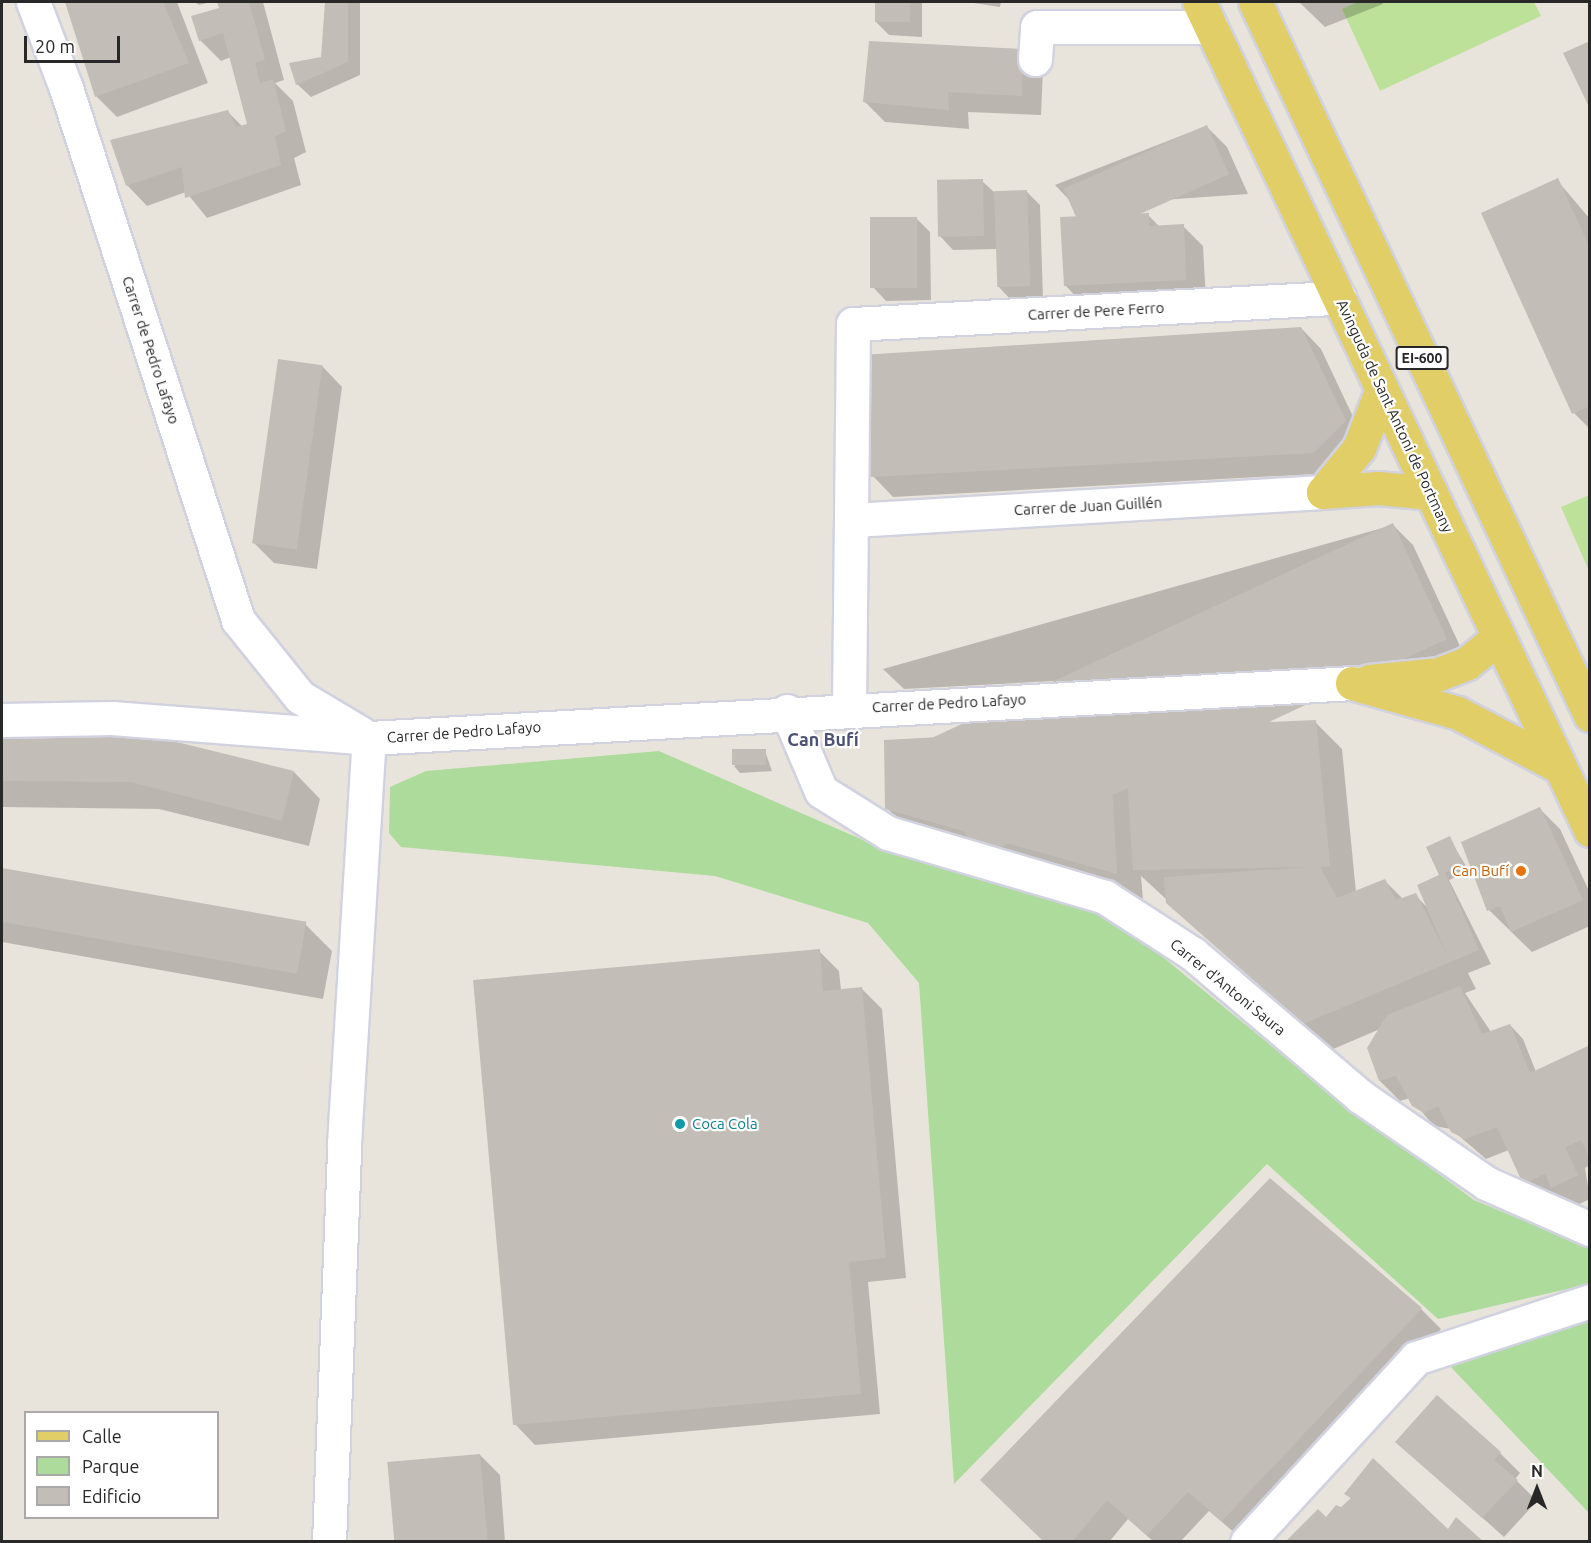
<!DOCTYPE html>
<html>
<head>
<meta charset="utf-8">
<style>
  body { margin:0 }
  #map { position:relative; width:1591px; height:1543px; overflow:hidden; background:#e9e4db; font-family:Ubuntu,sans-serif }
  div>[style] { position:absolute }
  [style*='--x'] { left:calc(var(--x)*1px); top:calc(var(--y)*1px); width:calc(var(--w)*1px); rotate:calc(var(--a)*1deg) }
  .green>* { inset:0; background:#addb9c }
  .pitch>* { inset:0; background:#bde199 }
  .shadow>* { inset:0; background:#0003 }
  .building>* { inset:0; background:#c2beb7; transform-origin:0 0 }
  .roads { filter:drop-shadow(2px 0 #d1d2e0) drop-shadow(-2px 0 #d1d2e0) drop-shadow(0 2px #d1d2e0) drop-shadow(0 -2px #d1d2e0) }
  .minor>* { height:33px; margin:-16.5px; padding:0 16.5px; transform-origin:16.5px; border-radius:16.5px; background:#fff }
  .major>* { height:33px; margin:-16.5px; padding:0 16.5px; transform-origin:16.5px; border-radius:16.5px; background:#e2ce67 }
  .dots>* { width:16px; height:16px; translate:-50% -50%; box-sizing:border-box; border:3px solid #fff; border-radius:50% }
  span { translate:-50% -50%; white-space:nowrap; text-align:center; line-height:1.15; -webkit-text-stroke:4.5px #fff; paint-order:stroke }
  .shield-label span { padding:2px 4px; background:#fff; border:2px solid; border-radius:4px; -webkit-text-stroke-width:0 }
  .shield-label { font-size:14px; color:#282828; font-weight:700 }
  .street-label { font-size:15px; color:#282828 }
  .food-label { font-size:15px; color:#c56008 }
  .right { translate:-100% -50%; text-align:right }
  .culture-label { font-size:15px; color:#0d838f }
  .left { translate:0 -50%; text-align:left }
  .quarter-label { font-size:18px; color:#4d5174; font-weight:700 }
  .frame { position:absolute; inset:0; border:3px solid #282828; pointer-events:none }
  .legend { position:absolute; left:24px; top:1411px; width:195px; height:108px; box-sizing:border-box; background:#fff; border:2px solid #a9a9a9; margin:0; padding:8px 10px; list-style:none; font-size:18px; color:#282828 }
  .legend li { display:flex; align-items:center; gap:12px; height:30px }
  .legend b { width:30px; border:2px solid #a9a9a9 }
  .north { position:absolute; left:1507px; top:1459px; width:60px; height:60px; -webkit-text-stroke:4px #fff; paint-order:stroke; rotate:0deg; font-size:16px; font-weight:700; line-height:24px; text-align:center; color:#282828 }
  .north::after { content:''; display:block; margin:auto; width:21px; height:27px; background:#282828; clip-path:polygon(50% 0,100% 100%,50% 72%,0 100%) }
  .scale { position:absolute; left:24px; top:36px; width:96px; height:27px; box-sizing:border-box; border:3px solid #282828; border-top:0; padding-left:8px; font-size:18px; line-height:21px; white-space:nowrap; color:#282828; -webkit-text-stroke:4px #fff; paint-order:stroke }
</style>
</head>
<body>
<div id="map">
  <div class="green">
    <i style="clip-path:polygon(659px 751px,863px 840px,1115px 918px,1334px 1097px,1474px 1200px,1589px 1248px,1589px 1284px,1438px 1319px,1267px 1164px,954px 1484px,919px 983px,868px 923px,715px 876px,401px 847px,389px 833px,390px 787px,426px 771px)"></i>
    <i style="clip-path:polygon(1589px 1319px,1590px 1319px,1589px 1513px,1449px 1365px)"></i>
  </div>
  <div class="pitch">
    <i style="clip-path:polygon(1358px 2px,1534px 2px,1541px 16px,1380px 91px,1342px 9px)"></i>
    <i style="clip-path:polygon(1589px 495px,1589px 571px,1561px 507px)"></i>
  </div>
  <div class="shadow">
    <i style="clip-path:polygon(66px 2px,177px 2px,208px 83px,117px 117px,97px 97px)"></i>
    <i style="clip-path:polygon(195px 2px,211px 2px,199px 5px)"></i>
    <i style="clip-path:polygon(219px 2px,263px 2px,284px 80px,275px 83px,293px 101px,306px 152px,294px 158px,301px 185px,207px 218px,186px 192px,147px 206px,127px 185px,228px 112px,243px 127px,249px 125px,231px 57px,221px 61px,200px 40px,221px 9px)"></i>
    <i style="clip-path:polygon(326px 2px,360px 2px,360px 75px,311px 97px,297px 84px,322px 58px)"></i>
    <i style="clip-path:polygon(877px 2px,922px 2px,922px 37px,889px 35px,875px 21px)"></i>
    <i style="clip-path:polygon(967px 2px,1001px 2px,1000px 7px)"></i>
    <i style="clip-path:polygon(1299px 2px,1382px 2px,1383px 4px,1325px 27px)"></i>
    <i style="clip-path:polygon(1023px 50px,1043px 70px,1041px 115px,968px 112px,969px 129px,885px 122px,865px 102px)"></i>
    <i style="clip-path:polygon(1206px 126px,1227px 147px,1248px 194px,1075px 206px,1055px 185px)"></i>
    <i style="clip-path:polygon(1557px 180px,1590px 219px,1590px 429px,1574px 413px)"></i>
    <i style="clip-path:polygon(982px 181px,994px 192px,1027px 192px,1040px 205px,1043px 299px,1011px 300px,998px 286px,997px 249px,953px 250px,940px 236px)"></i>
    <i style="clip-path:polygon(1148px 215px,1160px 227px,1183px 226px,1203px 246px,1206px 300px,1085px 306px,1065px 285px)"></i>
    <i style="clip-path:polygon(916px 218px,930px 232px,931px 300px,886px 301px,873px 287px)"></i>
    <i style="clip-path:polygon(1301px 328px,1321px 349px,1365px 442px,1333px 473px,893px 497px,873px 476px)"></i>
    <i style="clip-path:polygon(322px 366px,342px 387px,317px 569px,274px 563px,254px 543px)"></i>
    <i style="clip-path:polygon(1393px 525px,1413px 545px,1466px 659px,904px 689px,883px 669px)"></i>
    <i style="clip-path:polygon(1315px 722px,1342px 749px,1356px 892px,1384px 880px,1403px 899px,1415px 895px,1429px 909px,1449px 838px,1469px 871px,1449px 880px,1491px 964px,1468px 973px,1476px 989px,1465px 993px,1491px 1032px,1510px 1025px,1523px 1039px,1536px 1072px,1590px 1047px,1590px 1165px,1585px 1168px,1590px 1199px,1573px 1207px,1562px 1196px,1545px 1204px,1524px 1184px,1509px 1150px,1486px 1159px,1451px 1129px,1434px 1126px,1410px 1098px,1400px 1101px,1380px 1081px,1380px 1029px,1331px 1050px,1141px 876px,1143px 900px,914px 835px,887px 808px,1108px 730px,1127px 749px)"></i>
    <i style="clip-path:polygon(2px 732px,294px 772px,320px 799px,309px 846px,159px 809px,2px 807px)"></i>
    <i style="clip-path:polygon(765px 751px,772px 771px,740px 773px,734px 766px)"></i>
    <i style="clip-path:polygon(1540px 809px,1560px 829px,1590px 893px,1590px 926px,1532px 952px,1489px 910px)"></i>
    <i style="clip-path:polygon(2px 869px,305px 924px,332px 951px,323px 999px,2px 942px)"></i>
    <i style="clip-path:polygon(819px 951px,839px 971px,841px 990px,861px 988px,882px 1009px,906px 1278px,868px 1282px,880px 1414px,535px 1445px,515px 1424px)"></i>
    <i style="clip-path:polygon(1421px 1309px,1441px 1329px,1243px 1540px,1209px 1511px,1180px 1542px,1154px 1542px,1128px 1519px,1109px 1542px,1046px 1542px,1002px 1500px)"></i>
    <i style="clip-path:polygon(1397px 1442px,1500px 1453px,1520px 1473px,1515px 1479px,1537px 1501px,1504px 1537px)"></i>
    <i style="clip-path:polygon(480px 1455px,500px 1475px,505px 1542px,396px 1542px)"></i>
    <i style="clip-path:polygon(1346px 1494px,1449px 1531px,1482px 1542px,1289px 1540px,1342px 1509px,1352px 1499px)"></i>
  </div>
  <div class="building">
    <i style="clip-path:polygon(65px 2px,163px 2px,189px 63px,95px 97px)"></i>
    <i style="clip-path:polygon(217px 2px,249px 2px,265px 60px,255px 63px,260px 83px,273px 79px,286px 131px,275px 137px,281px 165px,185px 198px,182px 167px,126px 186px,110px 140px,228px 110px,236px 127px,247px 124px,223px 33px,199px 41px,191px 16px,219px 8px)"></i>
    <i style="clip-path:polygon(325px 2px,348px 2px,348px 62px,296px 85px,289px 63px,321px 57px)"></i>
    <i style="left:875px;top:2px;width:35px;height:20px"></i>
    <i style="clip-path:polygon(869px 41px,1023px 49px,1022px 96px,948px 92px,949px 110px,863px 102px)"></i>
    <i style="clip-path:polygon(1590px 41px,1590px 109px,1563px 53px)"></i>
    <i style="left:1207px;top:125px;width:54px;height:157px;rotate:66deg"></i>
    <i style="clip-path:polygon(1558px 178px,1590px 248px,1590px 406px,1572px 414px,1481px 213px)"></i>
    <i style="left:983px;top:179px;width:57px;height:46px;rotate:89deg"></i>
    <i style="left:1027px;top:190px;width:96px;height:33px;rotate:88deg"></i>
    <i style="clip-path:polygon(1149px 213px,1149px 226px,1184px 224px,1186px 280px,1064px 286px,1060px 217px)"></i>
    <i style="left:870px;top:217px;width:47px;height:71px"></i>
    <i style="clip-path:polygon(1301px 327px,1346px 421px,1313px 453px,871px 477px,861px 355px)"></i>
    <i style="left:278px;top:359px;width:45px;height:186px;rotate:8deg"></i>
    <i style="left:1393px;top:523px;width:128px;height:519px;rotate:65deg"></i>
    <i style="clip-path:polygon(1316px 720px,1330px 866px,1320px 867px,1337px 898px,1385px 879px,1396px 900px,1416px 893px,1447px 955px,1417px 885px,1439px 875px,1426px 847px,1450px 836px,1463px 864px,1445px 873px,1479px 950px,1303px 1024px,1166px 903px,1164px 877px,1309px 867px,1133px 870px,1124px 728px)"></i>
    <i style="clip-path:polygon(1109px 728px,1117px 874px,885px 809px,884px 740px)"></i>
    <i style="clip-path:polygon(128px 730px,294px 771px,282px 821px,131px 782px,2px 781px,2px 731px)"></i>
    <i style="left:766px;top:749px;width:16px;height:34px;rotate:90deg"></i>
    <i style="clip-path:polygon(1540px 807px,1583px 900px,1511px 932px,1500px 906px,1487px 911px,1461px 842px)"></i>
    <i style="left:2px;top:868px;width:309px;height:53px;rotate:10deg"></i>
    <i style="clip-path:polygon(820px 949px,823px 991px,862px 987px,886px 1258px,849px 1262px,861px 1394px,513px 1425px,473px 980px)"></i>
    <i style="clip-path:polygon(1460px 986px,1482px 1034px,1510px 1024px,1530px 1073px,1590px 1045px,1590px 1159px,1581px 1140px,1565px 1147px,1578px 1175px,1551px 1188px,1545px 1174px,1523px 1184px,1497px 1127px,1465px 1139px,1451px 1132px,1438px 1106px,1424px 1113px,1412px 1106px,1396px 1076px,1379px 1081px,1367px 1048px,1387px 1015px)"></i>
    <i style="clip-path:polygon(1270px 1178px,1422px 1308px,1222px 1521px,1188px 1492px,1147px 1535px,1107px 1500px,1072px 1542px,1044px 1542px,980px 1480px)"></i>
    <i style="clip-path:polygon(1437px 1395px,1501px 1452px,1494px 1460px,1518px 1480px,1482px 1518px,1395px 1442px)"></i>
    <i style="left:480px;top:1454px;width:88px;height:93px;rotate:85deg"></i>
    <i style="clip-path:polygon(1373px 1458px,1448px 1529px,1456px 1517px,1484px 1542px,1287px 1540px,1318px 1509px,1326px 1517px,1336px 1505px,1341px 1507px,1351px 1498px,1344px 1494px)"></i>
  </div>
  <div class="roads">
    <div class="minor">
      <i style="--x:33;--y:2;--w:92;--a:69"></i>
      <i style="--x:66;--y:88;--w:559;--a:72.08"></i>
      <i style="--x:238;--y:620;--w:99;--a:51.2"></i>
      <i style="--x:300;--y:697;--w:72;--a:30.8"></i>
      <i style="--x:1035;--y:59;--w:32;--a:-86"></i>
      <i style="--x:1037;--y:27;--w:174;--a:0"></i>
      <i style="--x:853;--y:520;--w:471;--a:-3.4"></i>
      <i style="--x:849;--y:708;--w:384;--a:-89.4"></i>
      <i style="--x:853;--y:324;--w:487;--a:-3.1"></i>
      <i style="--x:787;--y:711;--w:87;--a:67"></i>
      <i style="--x:821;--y:791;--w:79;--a:32.1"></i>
      <i style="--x:888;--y:833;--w:226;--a:16.4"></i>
      <i style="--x:1105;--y:897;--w:105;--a:32.9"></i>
      <i style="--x:1193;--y:954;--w:221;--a:40.4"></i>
      <i style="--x:1361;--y:1097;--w:152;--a:34.5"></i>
      <i style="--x:1486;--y:1183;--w:114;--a:23.9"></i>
      <i style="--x:2;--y:720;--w:110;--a:-1"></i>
      <i style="--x:112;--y:718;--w:258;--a:4.4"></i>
      <i style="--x:369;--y:738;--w:985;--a:-3.2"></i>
      <i style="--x:329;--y:1542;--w:399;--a:-87.8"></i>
      <i style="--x:344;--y:1143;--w:406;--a:-86.5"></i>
      <i style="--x:1247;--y:1542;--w:250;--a:-47.4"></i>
      <i style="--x:1416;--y:1358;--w:183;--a:-18.1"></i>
    </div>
    <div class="major">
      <i style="--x:1199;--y:2;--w:916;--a:64.72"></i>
      <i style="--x:1255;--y:2;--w:788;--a:64.83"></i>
      <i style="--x:1323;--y:492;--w:57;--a:-50.7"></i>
      <i style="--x:1359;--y:448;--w:63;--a:-68.7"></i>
      <i style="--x:1323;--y:492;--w:55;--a:-4.2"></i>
      <i style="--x:1378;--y:488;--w:53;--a:5.4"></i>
      <i style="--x:1369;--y:681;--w:70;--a:-5.7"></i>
      <i style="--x:1439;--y:674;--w:30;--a:-21"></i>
      <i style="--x:1467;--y:663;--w:41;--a:-39.1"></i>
      <i style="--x:1352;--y:683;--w:110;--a:15.8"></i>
      <i style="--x:1458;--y:713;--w:115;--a:27.9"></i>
    </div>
  </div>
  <div class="dots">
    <i style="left:1521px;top:871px;background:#e8710a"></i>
    <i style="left:680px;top:1124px;background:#0f9aa8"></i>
  </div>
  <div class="shield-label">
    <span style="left:1422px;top:358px">EI-600</span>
  </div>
  <div class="street-label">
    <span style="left:1096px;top:311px;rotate:-3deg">Carrer de Pere Ferro</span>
    <span style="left:151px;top:350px;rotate:72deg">Carrer de Pedro Lafayo</span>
    <span style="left:1395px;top:416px;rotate:65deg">Avinguda de Sant Antoni de Portmany</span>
    <span style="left:1088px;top:506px;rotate:-3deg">Carrer de Juan Guillén</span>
    <span style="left:949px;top:703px;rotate:-3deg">Carrer de Pedro Lafayo</span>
    <span style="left:464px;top:732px;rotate:-4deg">Carrer de Pedro Lafayo</span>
    <span style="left:1228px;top:987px;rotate:39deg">Carrer d'Antoni Saura</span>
  </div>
  <div class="food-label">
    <span class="right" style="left:1509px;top:871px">Can Bufí</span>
  </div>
  <div class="culture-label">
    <span class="left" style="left:692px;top:1124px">Coca Cola</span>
  </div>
  <div class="quarter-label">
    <span style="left:823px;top:739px">Can Bufí</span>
  </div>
  <div class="frame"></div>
  <ul class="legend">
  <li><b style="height:8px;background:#e2ce67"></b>Calle</li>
  <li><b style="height:16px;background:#addb9c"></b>Parque</li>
  <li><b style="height:16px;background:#c2beb7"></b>Edificio</li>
  </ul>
  <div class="north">N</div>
  <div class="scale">20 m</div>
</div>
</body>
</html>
